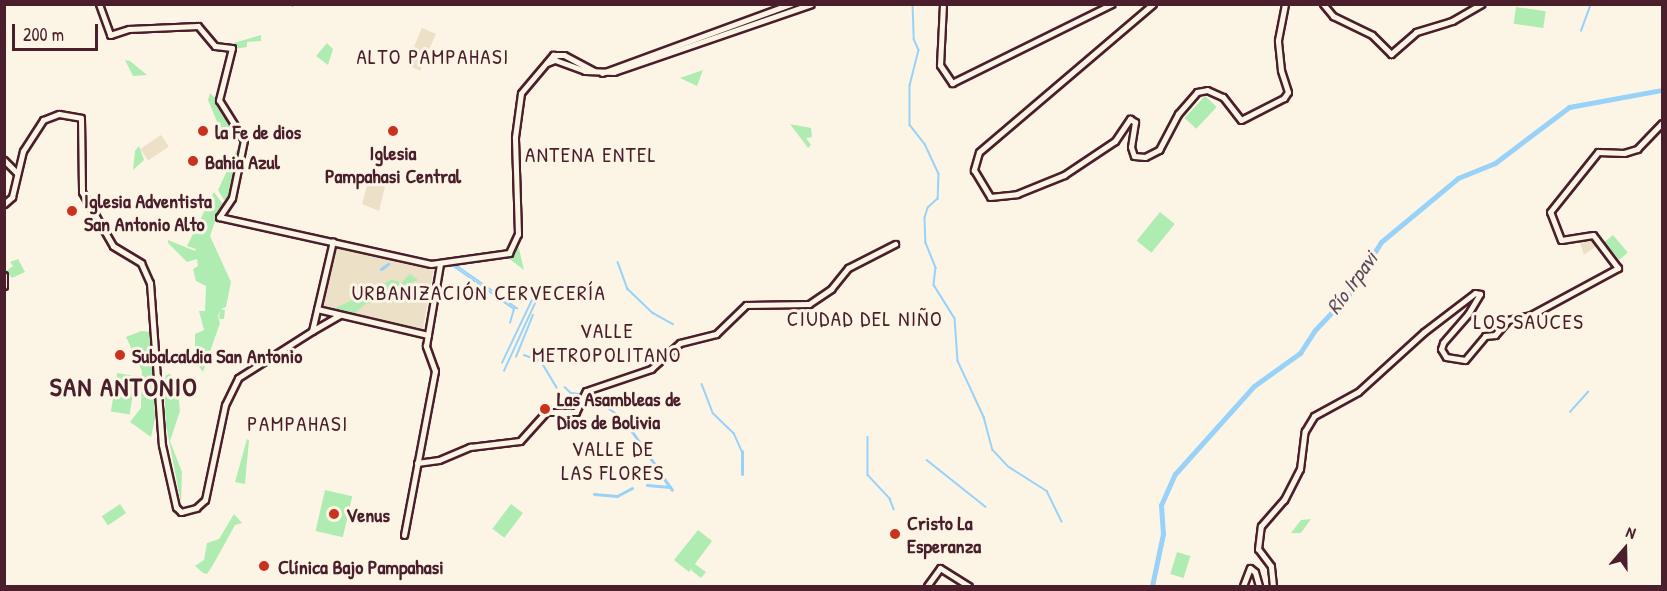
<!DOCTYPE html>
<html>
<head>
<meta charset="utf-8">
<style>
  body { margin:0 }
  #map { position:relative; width:1667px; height:591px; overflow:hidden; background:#fcf5e5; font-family:"Patrick Hand",sans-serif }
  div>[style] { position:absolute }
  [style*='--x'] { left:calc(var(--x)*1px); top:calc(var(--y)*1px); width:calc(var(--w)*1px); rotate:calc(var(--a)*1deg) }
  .built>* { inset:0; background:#ece0c7; transform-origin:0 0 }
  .green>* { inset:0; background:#afecb2; transform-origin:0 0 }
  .stream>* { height:1.5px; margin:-0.75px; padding:0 0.75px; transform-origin:0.75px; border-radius:0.75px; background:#98d2f8 }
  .canal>* { height:3px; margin:-1.5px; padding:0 1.5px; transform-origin:1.5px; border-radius:1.5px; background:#98d2f8 }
  .river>* { height:5px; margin:-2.5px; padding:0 2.5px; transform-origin:2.5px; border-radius:2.5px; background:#98d2f8 }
  .roads { filter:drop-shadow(2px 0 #4a1f2b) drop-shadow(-2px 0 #4a1f2b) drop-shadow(0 2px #4a1f2b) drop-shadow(0 -2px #4a1f2b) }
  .secondary>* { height:5px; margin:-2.5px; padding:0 2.5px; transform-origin:2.5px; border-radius:2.5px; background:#fcf5e5 }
  .dots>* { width:16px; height:16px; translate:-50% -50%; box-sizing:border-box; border:3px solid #fcf5e5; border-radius:50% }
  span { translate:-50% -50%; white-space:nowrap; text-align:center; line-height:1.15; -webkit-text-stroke:6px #fcf5e5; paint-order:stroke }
  .poi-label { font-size:20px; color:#4a1f2b; font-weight:700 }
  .left { translate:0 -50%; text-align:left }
  .neighbourhood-label { font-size:21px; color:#4a1f2b; letter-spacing:1.5px }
  .water-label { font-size:21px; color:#5e4c5e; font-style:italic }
  .district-label { font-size:26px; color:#4a1f2b; font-weight:700; letter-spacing:1.5px }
  .frame { position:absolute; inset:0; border:6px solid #4a1f2b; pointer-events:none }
  .north { position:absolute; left:1595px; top:519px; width:60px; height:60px; -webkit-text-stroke:4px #fcf5e5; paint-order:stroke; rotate:20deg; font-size:16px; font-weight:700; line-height:24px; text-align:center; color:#4a1f2b }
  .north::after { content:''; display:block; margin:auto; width:21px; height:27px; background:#4a1f2b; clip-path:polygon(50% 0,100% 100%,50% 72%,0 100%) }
  .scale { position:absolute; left:12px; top:24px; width:86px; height:27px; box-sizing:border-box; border:3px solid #4a1f2b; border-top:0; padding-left:8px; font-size:18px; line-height:21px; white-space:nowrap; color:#4a1f2b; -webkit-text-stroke:4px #fcf5e5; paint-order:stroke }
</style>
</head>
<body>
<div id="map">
  <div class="built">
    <i style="left:422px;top:28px;width:15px;height:40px;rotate:23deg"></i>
    <i style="left:161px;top:135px;width:14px;height:25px;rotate:56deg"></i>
    <i style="clip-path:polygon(372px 168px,388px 174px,379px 211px,362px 204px)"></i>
    <i style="clip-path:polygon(1592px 236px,1598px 245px,1584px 255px,1579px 240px)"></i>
    <i style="clip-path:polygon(340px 247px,434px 267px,423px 329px,322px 308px,332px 253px)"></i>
  </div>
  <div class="green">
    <i style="left:1516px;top:7px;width:30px;height:17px;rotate:8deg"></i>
    <i style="clip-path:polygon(261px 35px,261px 41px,247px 42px,247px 47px,234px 49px,234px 43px)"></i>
    <i style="clip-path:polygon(327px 43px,333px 49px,328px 65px,316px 56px)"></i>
    <i style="clip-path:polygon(125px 60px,130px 61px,147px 75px,133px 76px)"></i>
    <i style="clip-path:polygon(703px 70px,697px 86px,680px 78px)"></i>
    <i style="clip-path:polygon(210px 93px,217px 100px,240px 141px,220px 129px,208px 100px)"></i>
    <i style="left:1205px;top:96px;width:16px;height:30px;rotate:43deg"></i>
    <i style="clip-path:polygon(790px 124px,811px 128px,812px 137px,806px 138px,811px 145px,808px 148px)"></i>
    <i style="clip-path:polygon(139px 146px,144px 160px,133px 170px,135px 151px)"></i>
    <i style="clip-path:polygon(238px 147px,229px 198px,224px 200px,218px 190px)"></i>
    <i style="clip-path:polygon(214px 192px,222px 203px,227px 202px,218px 213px,210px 236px,231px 282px,226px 307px,221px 309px,225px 310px,224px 319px,219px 319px,220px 310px,218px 317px,220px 323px,203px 372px,195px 361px,195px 334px,204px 330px,199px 311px,205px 311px,206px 286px,196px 281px,193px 269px,198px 266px,197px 259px,187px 262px,168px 243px,168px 240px,195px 251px,196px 249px,187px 246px)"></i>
    <i style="left:1160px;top:212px;width:19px;height:37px;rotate:39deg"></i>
    <i style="left:1613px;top:235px;width:23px;height:11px;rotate:50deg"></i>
    <i style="clip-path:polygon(518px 245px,521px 257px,524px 270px,508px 258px)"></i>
    <i style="clip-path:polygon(18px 259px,25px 272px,12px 278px,6px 271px,13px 266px,10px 262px)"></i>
    <i style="clip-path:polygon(410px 274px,418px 280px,400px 287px,397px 293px,364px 305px,354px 314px,334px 309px,391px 280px,402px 282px)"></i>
    <i style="clip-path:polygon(141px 331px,152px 332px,155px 419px,151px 437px,130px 422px,141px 408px,142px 371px,126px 337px)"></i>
    <i style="left:117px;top:373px;width:19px;height:39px;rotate:9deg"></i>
    <i style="clip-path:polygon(170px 374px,177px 382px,180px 411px,170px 441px,182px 472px,181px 503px,166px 425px,164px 384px,166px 375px)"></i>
    <i style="clip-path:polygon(247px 439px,249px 440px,245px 484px,235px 482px)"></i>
    <i style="left:325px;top:490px;width:28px;height:42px;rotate:13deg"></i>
    <i style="left:120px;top:504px;width:11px;height:22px;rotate:56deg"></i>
    <i style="left:511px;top:504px;width:15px;height:31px;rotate:37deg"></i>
    <i style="clip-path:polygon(234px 514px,242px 523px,235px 525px,213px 565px,207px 574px,203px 573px,195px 566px,204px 560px,207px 543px,219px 539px)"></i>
    <i style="clip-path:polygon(1311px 519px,1301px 533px,1291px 533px,1301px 520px)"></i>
    <i style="clip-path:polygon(698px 530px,712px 541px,695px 564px,706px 572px,701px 578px,691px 570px,693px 566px,689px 572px,674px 560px)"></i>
    <i style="left:1177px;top:552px;width:14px;height:23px;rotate:17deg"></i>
  </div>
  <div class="stream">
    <i style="--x:293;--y:4;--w:2;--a:90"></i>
    <i style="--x:913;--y:4;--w:35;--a:88"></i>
    <i style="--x:914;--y:39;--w:12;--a:66"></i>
    <i style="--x:919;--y:50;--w:36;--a:104"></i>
    <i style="--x:910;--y:85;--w:40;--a:90"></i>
    <i style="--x:910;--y:125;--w:24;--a:52"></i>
    <i style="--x:925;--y:144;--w:33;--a:65"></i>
    <i style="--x:939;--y:174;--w:25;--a:92"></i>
    <i style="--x:938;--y:199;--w:13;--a:138"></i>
    <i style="--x:928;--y:208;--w:10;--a:107"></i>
    <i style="--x:925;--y:218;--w:25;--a:88"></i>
    <i style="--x:926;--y:243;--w:27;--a:68"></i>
    <i style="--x:936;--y:268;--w:17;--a:97"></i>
    <i style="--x:934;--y:285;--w:39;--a:58"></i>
    <i style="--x:955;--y:318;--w:43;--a:86"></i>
    <i style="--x:958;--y:361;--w:62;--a:65.1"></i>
    <i style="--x:984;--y:417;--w:34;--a:75"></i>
    <i style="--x:993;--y:450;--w:23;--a:47"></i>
    <i style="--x:1009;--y:467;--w:45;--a:32.3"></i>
    <i style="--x:1047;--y:491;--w:34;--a:64"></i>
    <i style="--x:1581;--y:31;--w:29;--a:-70"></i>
    <i style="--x:618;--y:262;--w:29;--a:70"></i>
    <i style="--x:628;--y:289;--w:35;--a:44"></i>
    <i style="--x:653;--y:313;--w:23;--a:29"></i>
    <i style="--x:451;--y:264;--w:76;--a:35.4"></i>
    <i style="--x:456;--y:265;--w:75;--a:35.2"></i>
    <i style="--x:510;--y:323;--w:15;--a:-74"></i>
    <i style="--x:524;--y:355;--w:18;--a:19"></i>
    <i style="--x:541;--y:361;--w:31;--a:59"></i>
    <i style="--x:516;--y:357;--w:45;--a:-68"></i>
    <i style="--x:502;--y:363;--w:72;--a:-64.5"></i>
    <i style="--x:504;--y:371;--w:77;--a:-65.4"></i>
    <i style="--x:702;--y:384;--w:31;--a:69"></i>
    <i style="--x:713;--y:413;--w:29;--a:44"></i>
    <i style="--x:734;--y:433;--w:20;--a:66"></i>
    <i style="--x:565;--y:387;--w:8;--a:45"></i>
    <i style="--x:571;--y:393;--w:9;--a:6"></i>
    <i style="--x:589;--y:395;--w:3;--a:45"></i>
    <i style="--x:593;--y:398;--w:29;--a:34"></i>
    <i style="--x:1570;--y:412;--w:27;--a:-48"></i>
    <i style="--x:622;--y:419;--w:6;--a:45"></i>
    <i style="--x:868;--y:437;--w:38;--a:90"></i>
    <i style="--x:868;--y:475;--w:33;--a:47"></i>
    <i style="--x:890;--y:499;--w:11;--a:68"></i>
    <i style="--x:927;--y:460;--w:75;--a:38.5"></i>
    <i style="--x:1421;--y:586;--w:3;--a:0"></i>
  </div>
  <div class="canal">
    <i style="--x:381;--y:269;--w:9;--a:-36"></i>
    <i style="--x:626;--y:423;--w:60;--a:55.2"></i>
    <i style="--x:742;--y:474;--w:23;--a:-90"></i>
    <i style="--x:662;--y:476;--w:17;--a:54"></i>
    <i style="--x:647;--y:485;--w:23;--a:5"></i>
    <i style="--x:594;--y:494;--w:23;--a:5"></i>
    <i style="--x:617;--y:496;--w:17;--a:-28"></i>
  </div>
  <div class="river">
    <i style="--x:1152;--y:586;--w:53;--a:-78.1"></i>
    <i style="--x:1163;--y:534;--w:29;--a:-94"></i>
    <i style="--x:1161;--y:505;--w:34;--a:-66"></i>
    <i style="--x:1175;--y:474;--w:118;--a:-48.1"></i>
    <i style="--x:1254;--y:386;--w:57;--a:-35.7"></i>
    <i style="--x:1300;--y:353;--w:27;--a:-57"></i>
    <i style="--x:1315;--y:330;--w:50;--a:-46.6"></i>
    <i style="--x:1349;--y:294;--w:61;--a:-58.4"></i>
    <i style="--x:1381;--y:242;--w:100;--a:-39.7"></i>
    <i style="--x:1458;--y:178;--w:40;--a:-22"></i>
    <i style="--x:1495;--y:163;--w:93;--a:-37.1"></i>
    <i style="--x:1569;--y:107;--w:95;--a:-10.4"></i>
  </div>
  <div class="roads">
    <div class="secondary">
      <i style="--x:99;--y:4;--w:33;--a:70"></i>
      <i style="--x:110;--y:35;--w:20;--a:-18"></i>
      <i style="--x:129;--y:29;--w:69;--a:-2.5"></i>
      <i style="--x:198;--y:26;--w:26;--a:50"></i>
      <i style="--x:215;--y:46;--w:17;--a:7"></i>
      <i style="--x:232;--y:48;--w:54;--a:104"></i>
      <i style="--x:219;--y:100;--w:47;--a:58"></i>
      <i style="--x:244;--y:140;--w:59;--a:101.7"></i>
      <i style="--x:232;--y:198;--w:23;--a:124"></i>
      <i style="--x:219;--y:217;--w:217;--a:12.5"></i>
      <i style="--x:431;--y:264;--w:79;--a:-8"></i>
      <i style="--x:509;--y:253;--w:21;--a:-65"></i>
      <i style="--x:518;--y:234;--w:97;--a:-91.8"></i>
      <i style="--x:515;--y:137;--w:44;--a:-82.2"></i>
      <i style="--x:521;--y:93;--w:50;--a:-49.9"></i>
      <i style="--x:553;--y:55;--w:11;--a:0"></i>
      <i style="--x:564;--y:55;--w:34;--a:28"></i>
      <i style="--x:943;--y:4;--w:61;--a:92.8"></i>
      <i style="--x:940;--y:65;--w:22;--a:56"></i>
      <i style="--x:952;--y:83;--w:178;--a:-26.3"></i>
      <i style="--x:1153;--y:4;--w:228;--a:139.6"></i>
      <i style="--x:979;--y:152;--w:19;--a:106"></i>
      <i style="--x:974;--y:170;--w:31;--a:59"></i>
      <i style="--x:990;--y:197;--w:27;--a:-6"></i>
      <i style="--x:1017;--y:194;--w:51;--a:-22"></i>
      <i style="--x:1064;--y:175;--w:61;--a:-33.7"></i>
      <i style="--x:1115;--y:141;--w:27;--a:-56"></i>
      <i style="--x:1130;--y:119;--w:6;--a:31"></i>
      <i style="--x:1135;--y:122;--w:25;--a:99"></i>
      <i style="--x:1131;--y:147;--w:9;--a:72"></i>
      <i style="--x:1134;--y:156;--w:11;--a:5"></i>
      <i style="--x:1145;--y:157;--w:16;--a:-27"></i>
      <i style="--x:1159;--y:150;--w:41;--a:-62.2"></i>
      <i style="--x:1178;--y:114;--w:29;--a:-49"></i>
      <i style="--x:1197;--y:92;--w:10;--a:-11"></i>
      <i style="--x:1207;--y:90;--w:17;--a:24"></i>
      <i style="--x:1223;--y:97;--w:29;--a:52"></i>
      <i style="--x:1241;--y:120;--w:48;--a:-27.1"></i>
      <i style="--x:1284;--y:98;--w:7;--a:-56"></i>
      <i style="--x:1288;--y:92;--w:23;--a:-108"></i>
      <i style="--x:1281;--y:70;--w:30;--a:-96"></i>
      <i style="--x:1278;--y:40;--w:37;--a:-79"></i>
      <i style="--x:1323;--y:4;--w:16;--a:50"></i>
      <i style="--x:1333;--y:16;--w:43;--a:26"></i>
      <i style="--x:1372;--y:35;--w:27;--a:45"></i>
      <i style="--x:1391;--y:54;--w:33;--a:-41"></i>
      <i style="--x:1416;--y:32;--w:38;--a:-17"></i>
      <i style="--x:1452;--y:21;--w:34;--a:-30"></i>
      <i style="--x:547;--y:63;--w:9;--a:-21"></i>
      <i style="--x:555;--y:60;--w:32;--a:20"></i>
      <i style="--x:585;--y:71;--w:29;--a:2"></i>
      <i style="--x:614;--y:72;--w:208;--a:-19"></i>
      <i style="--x:602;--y:73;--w:201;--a:-20.1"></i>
      <i style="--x:4;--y:160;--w:18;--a:45"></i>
      <i style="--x:4;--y:204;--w:11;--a:-41"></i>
      <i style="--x:12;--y:197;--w:47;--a:-76.6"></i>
      <i style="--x:23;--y:151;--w:37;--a:-57"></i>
      <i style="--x:43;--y:120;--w:17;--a:-21"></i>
      <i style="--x:59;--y:114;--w:22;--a:10"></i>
      <i style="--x:81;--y:118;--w:74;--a:89.2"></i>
      <i style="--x:82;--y:192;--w:62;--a:60.1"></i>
      <i style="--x:113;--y:246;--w:33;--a:31"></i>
      <i style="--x:141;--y:263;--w:22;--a:66"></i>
      <i style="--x:150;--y:283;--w:162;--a:85.8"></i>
      <i style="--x:162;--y:445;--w:64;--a:77.3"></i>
      <i style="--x:176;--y:507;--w:7;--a:45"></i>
      <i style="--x:181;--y:512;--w:16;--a:-15"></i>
      <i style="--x:196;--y:508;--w:12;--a:-42"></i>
      <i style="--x:205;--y:500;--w:97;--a:-78.1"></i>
      <i style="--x:225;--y:405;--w:30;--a:-64"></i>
      <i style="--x:238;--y:378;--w:88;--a:-32.4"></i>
      <i style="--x:312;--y:331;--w:92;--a:-76.9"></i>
      <i style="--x:4;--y:275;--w:11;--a:90"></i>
      <i style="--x:317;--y:309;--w:114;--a:13.2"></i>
      <i style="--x:312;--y:331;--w:32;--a:-30"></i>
      <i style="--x:417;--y:463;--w:22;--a:-8"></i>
      <i style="--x:439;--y:460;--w:34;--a:-23"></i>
      <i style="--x:470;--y:447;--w:50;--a:-6.8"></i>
      <i style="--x:520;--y:441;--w:39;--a:-48"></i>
      <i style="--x:546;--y:412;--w:30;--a:0"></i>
      <i style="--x:576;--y:412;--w:23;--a:-65"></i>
      <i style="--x:586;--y:391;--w:69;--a:-18.7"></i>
      <i style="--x:651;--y:369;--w:39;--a:-42"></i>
      <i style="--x:680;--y:343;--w:37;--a:-14"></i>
      <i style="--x:716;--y:334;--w:42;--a:-44"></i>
      <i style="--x:746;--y:305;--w:63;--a:-0.9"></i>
      <i style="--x:809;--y:304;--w:27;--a:-34"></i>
      <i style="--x:831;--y:289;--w:27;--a:-51"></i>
      <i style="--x:848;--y:268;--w:53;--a:-27.1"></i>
      <i style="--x:404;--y:535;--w:167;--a:-79.3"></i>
      <i style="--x:435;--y:371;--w:27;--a:-110"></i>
      <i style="--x:426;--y:346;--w:83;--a:-80.3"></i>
      <i style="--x:927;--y:586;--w:22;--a:-54"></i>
      <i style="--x:940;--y:568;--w:34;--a:32"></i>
      <i style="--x:1243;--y:586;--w:19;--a:-69"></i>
      <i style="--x:1250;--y:568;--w:6;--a:39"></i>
      <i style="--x:1255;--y:572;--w:15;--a:74"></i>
      <i style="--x:1273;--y:586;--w:20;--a:-96"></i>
      <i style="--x:1271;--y:566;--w:21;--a:-127"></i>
      <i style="--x:1258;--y:549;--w:23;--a:-83"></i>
      <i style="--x:1261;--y:526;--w:35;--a:-49"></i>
      <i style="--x:1284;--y:500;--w:35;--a:-63"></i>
      <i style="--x:1300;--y:469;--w:38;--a:-83"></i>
      <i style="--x:1305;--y:431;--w:17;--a:-59"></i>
      <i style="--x:1314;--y:416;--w:50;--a:-28.6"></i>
      <i style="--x:1358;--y:392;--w:89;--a:-42.3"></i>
      <i style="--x:1424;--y:332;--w:64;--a:-37.4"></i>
      <i style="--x:1475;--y:293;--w:5;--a:11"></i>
      <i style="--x:1480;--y:294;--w:23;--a:121"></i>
      <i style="--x:1468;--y:314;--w:38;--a:131"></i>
      <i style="--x:1443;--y:343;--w:6;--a:108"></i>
      <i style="--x:1441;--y:349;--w:9;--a:58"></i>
      <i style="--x:1446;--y:357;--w:19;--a:9"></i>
      <i style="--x:1465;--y:360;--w:31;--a:-50"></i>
      <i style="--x:1485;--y:336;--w:10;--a:-6"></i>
      <i style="--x:1495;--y:335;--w:20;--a:-49"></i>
      <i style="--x:1508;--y:320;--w:24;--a:-12"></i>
      <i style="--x:1531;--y:315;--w:99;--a:-28.4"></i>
      <i style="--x:1618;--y:268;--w:41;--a:-127.1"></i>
      <i style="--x:1593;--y:235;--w:32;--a:171"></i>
      <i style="--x:1561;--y:240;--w:30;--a:-111"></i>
      <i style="--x:1550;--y:212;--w:77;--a:-51.3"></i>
      <i style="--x:1598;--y:152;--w:26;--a:2"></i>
      <i style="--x:1624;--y:153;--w:14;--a:-17"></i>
      <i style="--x:1637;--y:149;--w:36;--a:-46"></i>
    </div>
  </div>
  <div class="dots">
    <i style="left:203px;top:131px;background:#c8321e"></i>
    <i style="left:393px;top:131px;background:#c8321e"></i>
    <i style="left:193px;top:161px;background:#c8321e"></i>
    <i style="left:72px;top:211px;background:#c8321e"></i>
    <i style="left:120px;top:355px;background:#c8321e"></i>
    <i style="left:545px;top:409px;background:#c8321e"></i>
    <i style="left:334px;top:514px;background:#c8321e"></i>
    <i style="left:895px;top:534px;background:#c8321e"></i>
    <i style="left:264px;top:566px;background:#c8321e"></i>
  </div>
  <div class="poi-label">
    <span class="left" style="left:215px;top:131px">la Fe de dios</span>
    <span style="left:393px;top:164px">Iglesia<br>Pampahasi Central</span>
    <span class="left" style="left:205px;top:161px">Bahia Azul</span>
    <span class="left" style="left:84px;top:212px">Iglesia Adventista<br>San Antonio Alto</span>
    <span class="left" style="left:132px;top:355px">Subalcaldia San Antonio</span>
    <span class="left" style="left:557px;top:410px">Las Asambleas de<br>Dios de Bolivia</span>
    <span class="left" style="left:346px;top:514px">Venus</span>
    <span class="left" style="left:907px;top:534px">Cristo La<br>Esperanza</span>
    <span class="left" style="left:278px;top:566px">Clínica Bajo Pampahasi</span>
  </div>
  <div class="neighbourhood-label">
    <span style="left:433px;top:57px">ALTO PAMPAHASI</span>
    <span style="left:591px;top:155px">ANTENA ENTEL</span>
    <span style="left:479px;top:293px">URBANIZACIÓN CERVECERÍA</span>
    <span style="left:865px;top:319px">CIUDAD DEL NIÑO</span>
    <span style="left:1529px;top:322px">LOS SAUCES</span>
    <span style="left:607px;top:343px">VALLE<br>METROPOLITANO</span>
    <span style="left:298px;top:424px">PAMPAHASI</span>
    <span style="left:613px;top:461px">VALLE DE<br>LAS FLORES</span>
  </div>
  <div class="water-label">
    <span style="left:1352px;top:283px;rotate:-54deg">Río Irpavi</span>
  </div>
  <div class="district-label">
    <span style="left:124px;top:387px">SAN ANTONIO</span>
  </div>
  <div class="frame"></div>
  <div class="north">N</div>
  <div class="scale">200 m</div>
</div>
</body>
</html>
